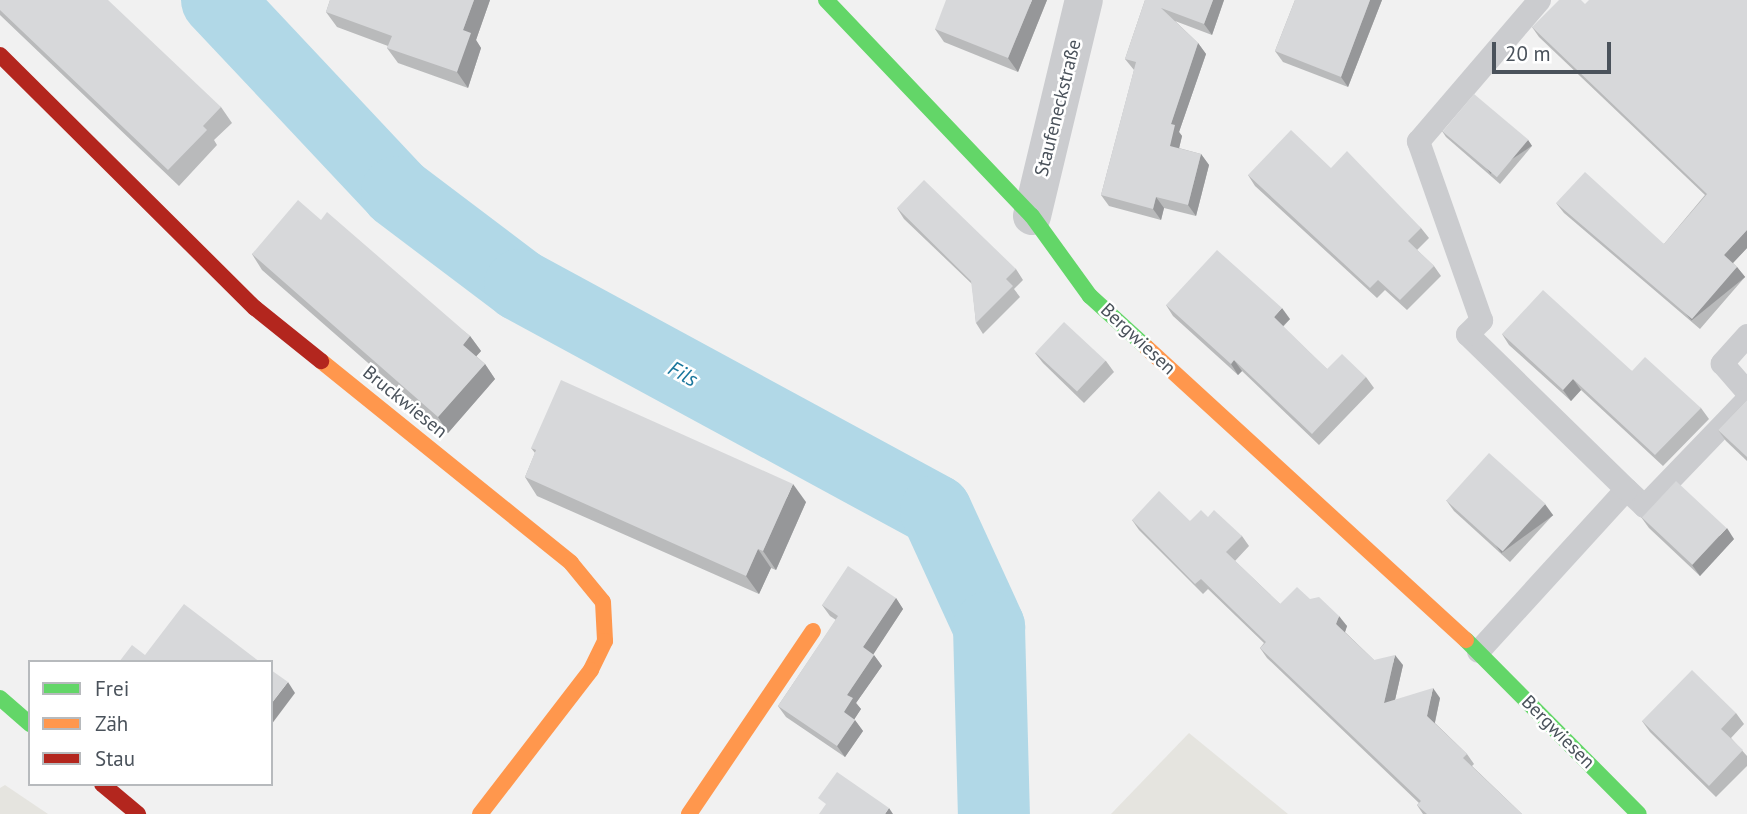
<!DOCTYPE html>
<html>
<head>
<meta charset="utf-8">
<style>
  body { margin:0 }
  #map { position:relative; width:1747px; height:814px; overflow:hidden; background:#f1f1f1; font-family:"PT Sans",sans-serif }
  div>[style] { position:absolute }
  [style*='--x'] { left:calc(var(--x)*1px); top:calc(var(--y)*1px); width:calc(var(--w)*1px); rotate:calc(var(--a)*1deg) }
  .commercial>* { inset:0; background:#e5e4df }
  .river>* { height:72px; margin:-36px; padding:0 36px; transform-origin:36px; border-radius:36px; background:#b1d8e7 }
  .lane>* { height:23px; margin:-11.5px; padding:0 11.5px; transform-origin:11.5px; border-radius:11.5px; background:#cbcccf }
  .street>* { height:38px; margin:-19px; padding:0 19px; transform-origin:19px; border-radius:19px; background:#cbcccf }
  .fast>* { height:16px; margin:-8px; padding:0 8px; transform-origin:8px; border-radius:8px; background:#63d668 }
  .slow>* { height:16px; margin:-8px; padding:0 8px; transform-origin:8px; border-radius:8px; background:#ff974d }
  .jam>* { height:16px; margin:-8px; padding:0 8px; transform-origin:8px; border-radius:8px; background:#b3261e }
  .wall>* { inset:0; background:#b9babb }
  .shaded-wall>* { inset:0; background:#969799; transform-origin:0 0 }
  .building>* { inset:0; background:#d7d8da; transform-origin:0 0 }
  span { translate:-50% -50%; white-space:nowrap; text-align:center; line-height:1.15; -webkit-text-stroke:5px #fff; paint-order:stroke }
  .street-label { font-size:19px; color:#4a525b }
  .water-label { font-size:21px; color:#1b779d; font-style:italic }
  .legend { position:absolute; left:28px; top:660px; width:245px; height:126px; box-sizing:border-box; background:#fff; border:2px solid #b7babd; margin:0; padding:9px 12px; list-style:none; font-size:21px; color:#4a525b }
  .legend li { display:flex; align-items:center; gap:14px; height:35px }
  .legend b { width:35px; border:2px solid #b7babd }
  .scale { position:absolute; left:1492px; top:42px; width:119px; height:32px; box-sizing:border-box; border:4px solid #4a525b; border-top:0; padding-left:9px; font-size:21px; line-height:24px; white-space:nowrap; color:#4a525b; -webkit-text-stroke:5px #fff; paint-order:stroke }
</style>
</head>
<body>
<div id="map">
  <div class="commercial">
    <i style="clip-path:polygon(1189px 733px,1288px 814px,1111px 814px)"></i>
    <i style="clip-path:polygon(5px 785px,48px 814px,0 814px,0 788px)"></i>
  </div>
  <div class="river">
    <i style="--x:217;--y:0;--w:263;--a:46.8"></i>
    <i style="--x:397;--y:192;--w:154;--a:37.1"></i>
    <i style="--x:520;--y:285;--w:473;--a:28.5"></i>
    <i style="--x:936;--y:511;--w:128;--a:65.4"></i>
    <i style="--x:989;--y:627;--w:187;--a:88.5"></i>
  </div>
  <div class="lane">
    <i style="--x:1747;--y:335;--w:38;--a:132"></i>
    <i style="--x:1722;--y:363;--w:38;--a:49"></i>
    <i style="--x:1626;--y:489;--w:25;--a:43"></i>
    <i style="--x:1644;--y:506;--w:149;--a:-46.1"></i>
    <i style="--x:1478;--y:651;--w:219;--a:-47.6"></i>
    <i style="--x:1626;--y:489;--w:222;--a:-135.7"></i>
    <i style="--x:1467;--y:334;--w:20;--a:-45"></i>
    <i style="--x:1481;--y:320;--w:190;--a:-109.4"></i>
    <i style="--x:1418;--y:141;--w:186;--a:-49.4"></i>
  </div>
  <div class="street">
    <i style="--x:1032;--y:216;--w:222;--a:-76.5"></i>
  </div>
  <div class="fast">
    <i style="--x:826;--y:0;--w:298;--a:46.4"></i>
    <i style="--x:1032;--y:216;--w:99;--a:54.1"></i>
    <i style="--x:1090;--y:296;--w:76;--a:42.3"></i>
    <i style="--x:1466;--y:640;--w:245;--a:45.2"></i>
    <i style="--x:0;--y:698;--w:40;--a:41"></i>
  </div>
  <div class="slow">
    <i style="--x:1146;--y:347;--w:434;--a:42.5"></i>
    <i style="--x:321;--y:361;--w:321;--a:38.9"></i>
    <i style="--x:571;--y:563;--w:50;--a:50.6"></i>
    <i style="--x:603;--y:602;--w:39;--a:87"></i>
    <i style="--x:605;--y:641;--w:32;--a:116"></i>
    <i style="--x:591;--y:670;--w:182;--a:127.6"></i>
    <i style="--x:689;--y:814;--w:221;--a:-55.9"></i>
  </div>
  <div class="jam">
    <i style="--x:0;--y:55;--w:359;--a:44.8"></i>
    <i style="--x:255;--y:308;--w:85;--a:38.8"></i>
    <i style="--x:102;--y:784;--w:47;--a:39.8"></i>
  </div>
  <div class="wall">
    <i style="clip-path:polygon(0 0,221px 107px,232px 123px,214px 140px,217px 145px,179px 186px,0 15px)"></i>
    <i style="clip-path:polygon(330px 0,490px 0,476px 40px,481px 48px,468px 88px,398px 63px,387px 48px,388px 46px,337px 27px,326px 12px)"></i>
    <i style="clip-path:polygon(1047px 0,1018px 72px,944px 42px,935px 29px)"></i>
    <i style="clip-path:polygon(1145px 0,1224px 0,1212px 35px,1175px 21px,1198px 43px,1206px 54px,1179px 132px,1182px 136px,1179px 148px,1201px 154px,1209px 165px,1196px 216px,1164px 208px,1161px 220px,1109px 206px,1101px 195px,1134px 70px,1125px 59px)"></i>
    <i style="clip-path:polygon(1295px 0,1382px 0,1348px 87px,1283px 62px,1275px 51px)"></i>
    <i style="clip-path:polygon(1747px 0,1747px 248px,1733px 263px,1737px 267px,1745px 277px,1700px 329px,1564px 213px,1556px 203px,1664px 244px,1705px 195px,1539px 37px,1532px 27px,1585px 4px)"></i>
    <i style="clip-path:polygon(1442px 131px,1528px 140px,1532px 146px,1500px 184px,1446px 137px)"></i>
    <i style="clip-path:polygon(1331px 168px,1421px 228px,1429px 238px,1417px 250px,1434px 266px,1441px 276px,1407px 310px,1385px 290px,1377px 298px,1255px 186px,1248px 175px)"></i>
    <i style="clip-path:polygon(897px 208px,1016px 269px,1023px 280px,1014px 289px,1020px 297px,983px 334px,976px 323px,972px 284px,904px 219px)"></i>
    <i style="clip-path:polygon(321px 220px,470px 336px,481px 351px,476px 356px,485px 364px,495px 379px,448px 433px,262px 270px,252px 254px)"></i>
    <i style="clip-path:polygon(1166px 305px,1290px 319px,1283px 327px,1327px 369px,1366px 377px,1374px 388px,1319px 445px,1242px 371px,1238px 375px,1173px 316px)"></i>
    <i style="clip-path:polygon(1502px 334px,1632px 371px,1701px 408px,1709px 419px,1663px 466px,1581px 390px,1571px 401px,1509px 345px)"></i>
    <i style="clip-path:polygon(1035px 353px,1106px 361px,1114px 372px,1084px 403px,1043px 363px)"></i>
    <i style="clip-path:polygon(1747px 400px,1747px 461px,1726px 441px,1718px 430px)"></i>
    <i style="clip-path:polygon(531px 448px,806px 502px,776px 570px,771px 568px,759px 594px,537px 496px,525px 477px,535px 453px)"></i>
    <i style="clip-path:polygon(1446px 500px,1553px 515px,1510px 562px,1454px 511px)"></i>
    <i style="clip-path:polygon(1208px 517px,1242px 536px,1249px 546px,1235px 561px,1280px 604px,1310px 599px,1347px 626px,1345px 632px,1374px 660px,1403px 665px,1395px 700px,1440px 698px,1435px 723px,1467px 754px,1474px 764px,1472px 766px,1522px 814px,1423px 814px,1417px 805px,1419px 803px,1267px 658px,1260px 648px,1264px 643px,1208px 589px,1203px 594px,1139px 530px,1132px 520px,1190px 521px)"></i>
    <i style="clip-path:polygon(1641px 517px,1734px 539px,1700px 576px,1649px 528px)"></i>
    <i style="clip-path:polygon(896px 598px,903px 609px,873px 654px,882px 666px,856px 703px,861px 709px,854px 719px,863px 731px,845px 757px,786px 717px,778px 706px,836px 620px,830px 616px,822px 605px)"></i>
    <i style="clip-path:polygon(1736px 713px,1744px 724px,1731px 738px,1747px 756px,1747px 766px,1716px 797px,1650px 732px,1642px 721px)"></i>
  </div>
  <div class="shaded-wall">
    <i style="clip-path:polygon(474px 0,490px 0,476px 40px,481px 48px,468px 88px,457px 72px,463px 30px)"></i>
    <i style="clip-path:polygon(1032px 0,1047px 0,1018px 72px,1008px 58px)"></i>
    <i style="clip-path:polygon(1213px 0,1224px 0,1212px 35px,1204px 24px)"></i>
    <i style="clip-path:polygon(1370px 0,1382px 0,1348px 87px,1341px 77px)"></i>
    <i style="clip-path:polygon(1198px 43px,1206px 54px,1179px 132px,1182px 136px,1177px 157px,1170px 146px,1171px 124px)"></i>
    <i style="left:1528px;top:140px;width:7px;height:50px;rotate:56deg"></i>
    <i style="clip-path:polygon(1201px 154px,1209px 165px,1196px 216px,1188px 205px)"></i>
    <i style="clip-path:polygon(1156px 197px,1164px 208px,1161px 220px,1153px 209px)"></i>
    <i style="clip-path:polygon(1747px 230px,1747px 248px,1731px 265px,1724px 255px)"></i>
    <i style="left:1737px;top:267px;width:13px;height:69px;rotate:51deg"></i>
    <i style="clip-path:polygon(1282px 308px,1290px 319px,1281px 328px,1274px 317px)"></i>
    <i style="clip-path:polygon(470px 336px,481px 351px,473px 360px,463px 345px)"></i>
    <i style="clip-path:polygon(1234px 360px,1242px 371px,1238px 375px,1231px 364px)"></i>
    <i style="clip-path:polygon(485px 364px,495px 379px,448px 433px,438px 417px)"></i>
    <i style="clip-path:polygon(1573px 379px,1581px 390px,1571px 401px,1563px 390px)"></i>
    <i style="clip-path:polygon(793px 484px,806px 502px,776px 570px,763px 551px)"></i>
    <i style="left:1545px;top:504px;width:14px;height:64px;rotate:54deg"></i>
    <i style="clip-path:polygon(1727px 528px,1734px 539px,1700px 576px,1692px 565px)"></i>
    <i style="clip-path:polygon(758px 549px,771px 568px,759px 594px,746px 576px)"></i>
    <i style="clip-path:polygon(896px 598px,903px 609px,871px 658px,863px 647px)"></i>
    <i style="clip-path:polygon(1339px 616px,1347px 626px,1344px 635px,1336px 624px)"></i>
    <i style="clip-path:polygon(874px 655px,882px 666px,856px 703px,861px 709px,852px 723px,844px 712px,847px 695px)"></i>
    <i style="clip-path:polygon(1395px 655px,1403px 665px,1392px 713px,1384px 703px)"></i>
    <i style="clip-path:polygon(288px 682px,295px 693px,271px 725px,271px 704px)"></i>
    <i style="clip-path:polygon(1433px 688px,1440px 698px,1434px 726px,1427px 716px)"></i>
    <i style="clip-path:polygon(855px 720px,863px 731px,845px 757px,837px 746px)"></i>
    <i style="clip-path:polygon(889px 808px,893px 814px,885px 814px)"></i>
  </div>
  <div class="building">
    <i style="clip-path:polygon(0 0,108px 0,221px 107px,203px 126px,207px 130px,168px 170px,0 10px)"></i>
    <i style="clip-path:polygon(330px 0,474px 0,463px 30px,471px 33px,457px 72px,387px 48px,392px 36px,326px 12px)"></i>
    <i style="clip-path:polygon(946px 0,1032px 0,1008px 58px,935px 29px)"></i>
    <i style="clip-path:polygon(1145px 0,1213px 0,1204px 24px,1161px 8px,1198px 43px,1171px 124px,1175px 125px,1170px 146px,1201px 154px,1188px 205px,1156px 197px,1153px 209px,1101px 195px,1136px 62px,1125px 59px)"></i>
    <i style="clip-path:polygon(1295px 0,1370px 0,1341px 77px,1275px 51px)"></i>
    <i style="clip-path:polygon(1559px 0,1581px 0,1585px 4px,1589px 0,1747px 0,1747px 230px,1724px 255px,1737px 267px,1692px 319px,1556px 203px,1585px 172px,1664px 244px,1707px 194px,1532px 27px)"></i>
    <i style="left:1474px;top:94px;width:71px;height:49px;rotate:40deg"></i>
    <i style="clip-path:polygon(1291px 130px,1331px 168px,1347px 151px,1421px 228px,1408px 241px,1434px 266px,1400px 300px,1378px 280px,1370px 288px,1248px 175px)"></i>
    <i style="clip-path:polygon(924px 180px,1016px 269px,1006px 279px,1013px 286px,976px 323px,971px 281px,897px 208px)"></i>
    <i style="clip-path:polygon(298px 200px,321px 220px,327px 212px,470px 336px,463px 345px,485px 364px,438px 417px,252px 254px)"></i>
    <i style="clip-path:polygon(1217px 250px,1282px 308px,1274px 317px,1327px 369px,1342px 354px,1366px 377px,1312px 434px,1234px 360px,1231px 364px,1166px 305px)"></i>
    <i style="clip-path:polygon(1543px 290px,1632px 371px,1645px 357px,1701px 408px,1655px 455px,1573px 379px,1563px 390px,1502px 334px)"></i>
    <i style="left:1064px;top:322px;width:57px;height:42px;rotate:43deg"></i>
    <i style="clip-path:polygon(561px 380px,793px 484px,763px 551px,758px 549px,746px 576px,525px 477px,536px 450px,531px 448px)"></i>
    <i style="clip-path:polygon(1747px 400px,1747px 457px,1718px 430px)"></i>
    <i style="left:1489px;top:453px;width:76px;height:64px;rotate:42deg"></i>
    <i style="left:1676px;top:481px;width:69px;height:50px;rotate:43deg"></i>
    <i style="clip-path:polygon(1159px 491px,1190px 521px,1201px 510px,1208px 517px,1214px 510px,1242px 536px,1226px 552px,1280px 604px,1297px 587px,1310px 599px,1319px 597px,1339px 616px,1336px 624px,1374px 660px,1395px 655px,1384px 703px,1433px 688px,1427px 716px,1467px 754px,1463px 758px,1522px 814px,1427px 814px,1417px 805px,1421px 801px,1260px 648px,1266px 642px,1201px 579px,1195px 584px,1132px 520px)"></i>
    <i style="clip-path:polygon(848px 566px,896px 598px,863px 647px,874px 655px,847px 695px,853px 698px,844px 712px,855px 720px,837px 746px,778px 706px,838px 616px,822px 605px)"></i>
    <i style="clip-path:polygon(184px 604px,260px 662px,119px 662px,132px 645px,145px 655px)"></i>
    <i style="clip-path:polygon(271px 670px,288px 682px,271px 704px)"></i>
    <i style="clip-path:polygon(1692px 670px,1736px 713px,1721px 729px,1743px 750px,1709px 786px,1642px 721px)"></i>
    <i style="clip-path:polygon(837px 772px,889px 808px,885px 814px,819px 814px,826px 804px,818px 798px)"></i>
  </div>
  <div class="street-label">
    <span style="left:1058px;top:108px;rotate:-76deg">Staufeneckstraße</span>
    <span style="left:1138px;top:339px;rotate:43deg">Bergwiesen</span>
    <span style="left:405px;top:402px;rotate:39deg">Bruckwiesen</span>
    <span style="left:1558px;top:732px;rotate:45deg">Bergwiesen</span>
  </div>
  <div class="water-label">
    <span style="left:683px;top:374px;rotate:29deg">Fils</span>
  </div>
  <ul class="legend">
  <li><b style="height:9px;background:#63d668"></b>Frei</li>
  <li><b style="height:9px;background:#ff974d"></b>Zäh</li>
  <li><b style="height:9px;background:#b3261e"></b>Stau</li>
  </ul>
  <div class="scale">20 m</div>
</div>
</body>
</html>
